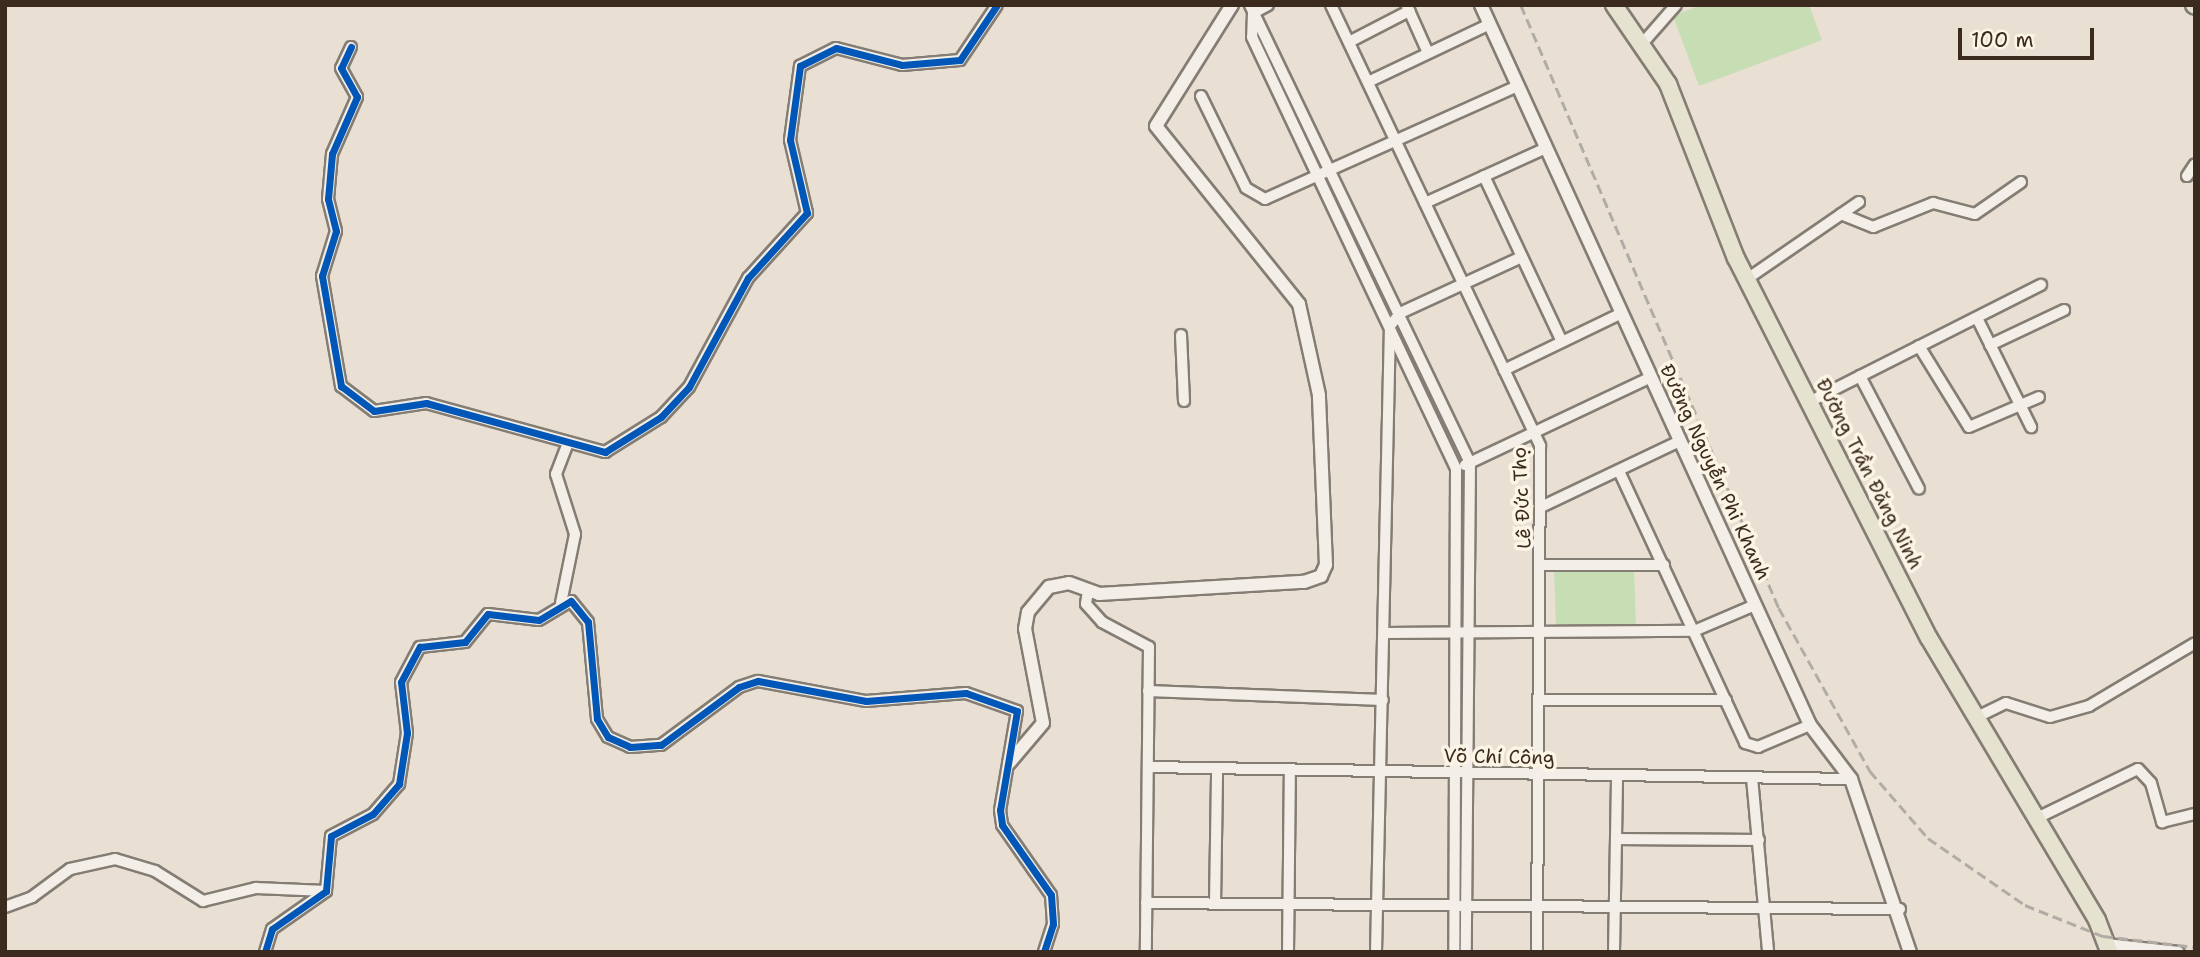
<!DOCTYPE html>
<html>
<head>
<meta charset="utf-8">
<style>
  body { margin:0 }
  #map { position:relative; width:2200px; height:957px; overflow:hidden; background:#e9e0d3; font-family:"Shantell Sans",sans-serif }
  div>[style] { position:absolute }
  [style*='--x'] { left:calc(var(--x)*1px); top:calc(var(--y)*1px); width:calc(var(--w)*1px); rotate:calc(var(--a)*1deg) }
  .green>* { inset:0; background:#c7ddb4; transform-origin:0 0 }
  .roads { filter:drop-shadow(2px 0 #847d74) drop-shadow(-2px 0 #847d74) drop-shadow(0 2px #847d74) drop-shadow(0 -2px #847d74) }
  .minor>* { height:10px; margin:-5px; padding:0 5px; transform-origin:5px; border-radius:5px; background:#f3efe8 }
  .tertiary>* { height:12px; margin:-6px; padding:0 6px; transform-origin:6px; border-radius:6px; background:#f3efe8 }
  .primary>* { height:16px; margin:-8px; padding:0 8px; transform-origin:8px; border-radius:8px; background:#e6e2d0 }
  .trunk>* { height:16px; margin:-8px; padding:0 8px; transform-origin:8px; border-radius:8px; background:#e6e2d0 }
  .rail>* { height:2.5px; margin-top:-1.25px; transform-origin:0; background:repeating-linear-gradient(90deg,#b1aca5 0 10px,transparent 0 15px) }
  .cycleway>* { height:7px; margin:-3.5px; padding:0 3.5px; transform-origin:3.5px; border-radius:3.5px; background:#0057b8 }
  span { translate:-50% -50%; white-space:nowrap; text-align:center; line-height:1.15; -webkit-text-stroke:7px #fcf5e5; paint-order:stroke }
  .street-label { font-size:19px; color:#3b2a1e }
  .frame { position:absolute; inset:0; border:7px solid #3b2a1e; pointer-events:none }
  .scale { position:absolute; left:1958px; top:28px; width:136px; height:32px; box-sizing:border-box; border:4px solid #3b2a1e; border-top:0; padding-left:9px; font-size:21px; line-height:24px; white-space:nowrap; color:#3b2a1e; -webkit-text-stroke:5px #fcf5e5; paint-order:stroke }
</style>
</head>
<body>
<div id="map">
  <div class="green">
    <i style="clip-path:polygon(1701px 5px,1809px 5px,1822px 40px,1699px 86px,1673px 16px)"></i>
    <i style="left:1634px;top:569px;width:57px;height:80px;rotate:88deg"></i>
  </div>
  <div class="roads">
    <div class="minor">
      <i style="--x:1250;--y:5;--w:508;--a:64.34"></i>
      <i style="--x:1470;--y:463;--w:489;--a:90.5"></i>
      <i style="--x:1331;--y:5;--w:488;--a:64.6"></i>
      <i style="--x:1540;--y:446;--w:506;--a:90.34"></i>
      <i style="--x:1407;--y:6;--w:51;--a:65.9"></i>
      <i style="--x:1253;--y:13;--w:24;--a:92"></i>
      <i style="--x:1252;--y:37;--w:478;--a:64.7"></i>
      <i style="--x:1456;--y:469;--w:483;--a:90.2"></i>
      <i style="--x:1253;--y:13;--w:17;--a:-28"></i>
      <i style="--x:1349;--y:42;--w:68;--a:-27.3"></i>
      <i style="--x:1641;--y:45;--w:53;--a:-48.8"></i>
      <i style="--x:351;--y:47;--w:23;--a:115"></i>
      <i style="--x:341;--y:68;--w:33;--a:61"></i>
      <i style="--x:357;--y:97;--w:62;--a:113.7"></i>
      <i style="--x:332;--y:154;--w:45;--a:95.1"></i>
      <i style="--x:328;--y:199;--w:33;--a:76"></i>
      <i style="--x:336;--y:231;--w:47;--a:107.3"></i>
      <i style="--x:322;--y:276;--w:112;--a:80.2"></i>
      <i style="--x:341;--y:386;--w:41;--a:37.1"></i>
      <i style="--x:374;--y:411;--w:53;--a:-8.7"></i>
      <i style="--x:426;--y:403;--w:186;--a:15.3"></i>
      <i style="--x:605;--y:452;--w:66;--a:-32"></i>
      <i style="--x:661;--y:417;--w:41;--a:-47"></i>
      <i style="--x:689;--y:387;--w:124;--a:-61.6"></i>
      <i style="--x:748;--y:278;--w:88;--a:-47.8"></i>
      <i style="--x:807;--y:213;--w:75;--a:-103.1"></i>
      <i style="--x:790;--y:140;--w:75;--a:-82.3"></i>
      <i style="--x:800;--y:66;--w:40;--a:-26.6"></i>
      <i style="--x:836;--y:48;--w:68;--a:14.4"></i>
      <i style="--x:902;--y:65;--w:58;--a:-4.9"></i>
      <i style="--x:960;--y:60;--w:66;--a:-56.1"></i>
      <i style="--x:1368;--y:82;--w:135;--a:-25.4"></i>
      <i style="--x:1201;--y:96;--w:102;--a:63.9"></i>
      <i style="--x:1246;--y:188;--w:22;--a:30"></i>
      <i style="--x:1265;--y:199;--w:277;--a:-24.1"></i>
      <i style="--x:1484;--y:176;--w:183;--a:64.8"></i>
      <i style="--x:2187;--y:176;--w:14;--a:-56"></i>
      <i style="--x:1425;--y:203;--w:133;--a:-24.4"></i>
      <i style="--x:1841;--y:214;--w:35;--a:22"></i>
      <i style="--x:1873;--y:227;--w:65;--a:-21.8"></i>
      <i style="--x:1933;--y:203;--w:43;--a:14.7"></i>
      <i style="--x:1975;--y:214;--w:56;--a:-34.8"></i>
      <i style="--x:1747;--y:279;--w:136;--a:-34.5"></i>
      <i style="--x:1977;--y:318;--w:122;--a:63.6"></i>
      <i style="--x:1181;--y:335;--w:66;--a:87.4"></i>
      <i style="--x:1990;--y:345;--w:82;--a:-25.3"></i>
      <i style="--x:1919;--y:346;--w:95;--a:58.3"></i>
      <i style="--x:1969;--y:427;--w:76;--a:-23.2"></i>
      <i style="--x:1504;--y:370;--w:131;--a:-25.8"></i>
      <i style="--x:1860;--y:376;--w:127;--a:62.4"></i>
      <i style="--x:1809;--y:402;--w:260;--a:-26.8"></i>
      <i style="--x:1465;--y:465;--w:206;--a:-25.3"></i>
      <i style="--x:1619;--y:471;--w:300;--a:65.1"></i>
      <i style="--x:1745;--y:743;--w:14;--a:17"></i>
      <i style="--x:1758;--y:747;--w:56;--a:-22.9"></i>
      <i style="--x:1543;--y:506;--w:152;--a:-25.4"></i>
      <i style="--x:1542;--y:565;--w:122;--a:0"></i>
      <i style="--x:1088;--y:591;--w:13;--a:99"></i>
      <i style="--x:1086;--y:604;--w:24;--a:48"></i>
      <i style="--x:1102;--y:622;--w:53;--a:28"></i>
      <i style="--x:1149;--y:647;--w:305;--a:90.6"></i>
      <i style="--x:561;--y:603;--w:70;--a:-78.5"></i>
      <i style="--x:575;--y:534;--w:63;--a:-107.6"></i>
      <i style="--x:556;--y:474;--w:30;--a:-69"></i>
      <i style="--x:1385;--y:633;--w:309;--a:-0.4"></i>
      <i style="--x:1694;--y:631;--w:66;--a:-23.1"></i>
      <i style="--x:1148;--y:691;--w:235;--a:2.2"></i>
      <i style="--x:1540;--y:700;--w:186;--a:0"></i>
      <i style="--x:1977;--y:717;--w:32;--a:-26"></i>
      <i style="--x:2006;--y:703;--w:46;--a:17.7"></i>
      <i style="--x:2050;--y:717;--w:41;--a:-15.8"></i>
      <i style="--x:2089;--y:706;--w:123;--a:-30.7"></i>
      <i style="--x:1148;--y:767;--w:703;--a:0.98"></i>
      <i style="--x:1752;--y:778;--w:175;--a:84.7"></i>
      <i style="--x:2037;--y:818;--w:112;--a:-25.9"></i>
      <i style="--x:2138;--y:769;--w:19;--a:47"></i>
      <i style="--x:2151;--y:783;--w:41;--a:74.2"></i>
      <i style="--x:2162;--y:822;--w:34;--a:-14"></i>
      <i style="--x:1616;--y:839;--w:143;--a:0.4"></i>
      <i style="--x:1146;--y:903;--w:754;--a:0.46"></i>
      <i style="--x:1215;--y:904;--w:134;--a:-89.1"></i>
      <i style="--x:5;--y:907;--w:29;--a:-20"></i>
      <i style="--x:32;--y:897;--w:47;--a:-36.4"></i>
      <i style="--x:70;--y:869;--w:46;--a:-12.5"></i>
      <i style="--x:115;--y:859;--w:42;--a:16.7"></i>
      <i style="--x:155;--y:871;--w:57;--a:32"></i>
      <i style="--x:203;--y:901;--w:55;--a:-13.8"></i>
      <i style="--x:256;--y:888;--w:70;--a:2.5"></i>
      <i style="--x:2107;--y:944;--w:72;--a:6.3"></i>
      <i style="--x:265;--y:952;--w:24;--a:-73"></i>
      <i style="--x:272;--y:929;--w:66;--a:-35.1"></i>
      <i style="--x:326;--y:891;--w:55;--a:-84.8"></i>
      <i style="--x:331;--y:836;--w:47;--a:-27.6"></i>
      <i style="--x:373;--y:814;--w:40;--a:-49"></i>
      <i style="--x:399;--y:784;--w:52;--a:-81.1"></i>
      <i style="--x:407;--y:733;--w:51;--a:-96.7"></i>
      <i style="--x:401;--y:682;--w:40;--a:-62"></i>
      <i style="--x:420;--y:647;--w:45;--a:-6.3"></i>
      <i style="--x:465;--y:642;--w:36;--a:-51"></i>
      <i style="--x:488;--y:614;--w:51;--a:6.7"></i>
      <i style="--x:539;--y:620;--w:37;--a:-31"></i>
      <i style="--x:571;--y:601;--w:27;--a:51"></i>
      <i style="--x:588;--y:622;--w:97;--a:84.7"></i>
      <i style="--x:597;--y:719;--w:21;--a:59"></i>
      <i style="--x:608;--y:737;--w:24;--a:24"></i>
      <i style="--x:630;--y:747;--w:31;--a:-4"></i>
      <i style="--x:661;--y:745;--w:97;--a:-36.6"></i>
      <i style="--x:739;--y:687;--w:20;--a:-18"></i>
      <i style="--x:758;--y:681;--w:110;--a:10.5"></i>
      <i style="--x:866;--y:701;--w:100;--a:-4.6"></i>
      <i style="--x:966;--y:693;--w:54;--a:19.4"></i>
      <i style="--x:1017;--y:711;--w:100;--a:99.7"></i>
      <i style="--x:1000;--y:810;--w:15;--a:82"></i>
      <i style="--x:1002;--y:825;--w:85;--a:55"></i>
      <i style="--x:1051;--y:895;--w:29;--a:86"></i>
      <i style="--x:1053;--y:924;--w:29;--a:108"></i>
      <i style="--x:1288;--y:952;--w:181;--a:-89.4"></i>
      <i style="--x:1376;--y:952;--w:626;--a:-88.72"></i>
      <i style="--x:1390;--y:326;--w:16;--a:-52"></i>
      <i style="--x:1400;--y:313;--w:134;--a:-24.7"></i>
      <i style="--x:1614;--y:952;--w:176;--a:-89"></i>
    </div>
    <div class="tertiary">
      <i style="--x:1481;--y:5;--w:792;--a:65.44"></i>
      <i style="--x:1810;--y:725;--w:68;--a:52.8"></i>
      <i style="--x:1851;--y:779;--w:183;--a:71.2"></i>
      <i style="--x:1009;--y:763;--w:52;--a:-49.6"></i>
      <i style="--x:1043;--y:723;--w:96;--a:-100.8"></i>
      <i style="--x:1025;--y:629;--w:17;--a:-80"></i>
      <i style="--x:1028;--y:612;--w:33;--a:-50"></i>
      <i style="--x:1049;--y:587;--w:20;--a:-11"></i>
      <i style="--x:1069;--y:583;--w:32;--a:20"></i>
      <i style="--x:1099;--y:594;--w:205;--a:-3.4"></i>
      <i style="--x:1304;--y:582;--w:18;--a:-19"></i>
      <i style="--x:1321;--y:576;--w:12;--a:-66"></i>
      <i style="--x:1326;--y:565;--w:170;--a:-92.4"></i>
      <i style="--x:1319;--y:395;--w:93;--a:-102.4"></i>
      <i style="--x:1299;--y:304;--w:228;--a:-128.8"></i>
      <i style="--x:1156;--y:126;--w:143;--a:-57.9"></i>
    </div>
    <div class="primary">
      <i style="--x:1614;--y:5;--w:96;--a:55.6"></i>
      <i style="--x:1668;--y:84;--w:187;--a:68.7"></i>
      <i style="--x:1736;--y:258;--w:426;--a:63.1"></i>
      <i style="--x:1929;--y:638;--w:328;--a:59.2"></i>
      <i style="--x:2097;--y:920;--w:34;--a:69"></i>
    </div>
    <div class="trunk">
      <i style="--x:2194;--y:5;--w:1;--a:45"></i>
    </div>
  </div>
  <div class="rail">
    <i style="--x:1521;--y:5;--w:656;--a:66.84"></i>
    <i style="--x:1779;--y:608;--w:187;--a:60.8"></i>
    <i style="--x:1870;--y:771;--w:89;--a:49.1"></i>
    <i style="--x:1928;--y:838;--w:118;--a:34.6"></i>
    <i style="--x:2025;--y:905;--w:84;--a:21.7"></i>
    <i style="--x:2103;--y:936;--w:93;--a:6.8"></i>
  </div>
  <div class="cycleway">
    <i style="--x:351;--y:47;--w:23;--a:115"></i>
    <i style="--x:341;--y:68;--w:33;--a:61"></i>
    <i style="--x:357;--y:97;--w:62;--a:113.7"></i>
    <i style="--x:332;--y:154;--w:45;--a:95.1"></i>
    <i style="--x:328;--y:199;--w:33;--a:76"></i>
    <i style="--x:336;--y:231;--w:47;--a:107.3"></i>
    <i style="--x:322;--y:276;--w:112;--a:80.2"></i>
    <i style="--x:341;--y:386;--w:41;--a:37.1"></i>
    <i style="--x:374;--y:411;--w:53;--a:-8.7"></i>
    <i style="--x:426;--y:403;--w:186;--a:15.3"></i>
    <i style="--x:605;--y:452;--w:66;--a:-32"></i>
    <i style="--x:661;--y:417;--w:41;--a:-47"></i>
    <i style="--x:689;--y:387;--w:124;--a:-61.6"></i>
    <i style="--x:748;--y:278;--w:88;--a:-47.8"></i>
    <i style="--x:807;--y:213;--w:75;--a:-103.1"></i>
    <i style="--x:790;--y:140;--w:75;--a:-82.3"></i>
    <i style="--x:800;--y:66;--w:40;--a:-26.6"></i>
    <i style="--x:836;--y:48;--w:68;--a:14.4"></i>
    <i style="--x:902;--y:65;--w:58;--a:-4.9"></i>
    <i style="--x:960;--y:60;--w:66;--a:-56.1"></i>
    <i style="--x:265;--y:952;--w:24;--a:-73"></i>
    <i style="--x:272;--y:929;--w:66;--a:-35.1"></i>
    <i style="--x:326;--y:891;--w:55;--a:-84.8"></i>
    <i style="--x:331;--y:836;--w:47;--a:-27.6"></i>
    <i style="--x:373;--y:814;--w:40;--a:-49"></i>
    <i style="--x:399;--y:784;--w:52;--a:-81.1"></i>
    <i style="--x:407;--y:733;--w:51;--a:-96.7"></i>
    <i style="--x:401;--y:682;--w:40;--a:-62"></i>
    <i style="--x:420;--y:647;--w:45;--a:-6.3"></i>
    <i style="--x:465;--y:642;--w:36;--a:-51"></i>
    <i style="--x:488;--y:614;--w:51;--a:6.7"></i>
    <i style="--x:539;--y:620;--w:37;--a:-31"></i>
    <i style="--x:571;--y:601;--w:27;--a:51"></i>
    <i style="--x:588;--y:622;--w:97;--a:84.7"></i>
    <i style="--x:597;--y:719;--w:21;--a:59"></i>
    <i style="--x:608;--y:737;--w:24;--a:24"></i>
    <i style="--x:630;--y:747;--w:31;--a:-4"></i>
    <i style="--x:661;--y:745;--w:97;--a:-36.6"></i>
    <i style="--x:739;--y:687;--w:20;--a:-18"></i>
    <i style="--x:758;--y:681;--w:110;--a:10.5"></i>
    <i style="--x:866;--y:701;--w:100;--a:-4.6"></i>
    <i style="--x:966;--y:693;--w:54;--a:19.4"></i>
    <i style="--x:1017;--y:711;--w:100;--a:99.7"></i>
    <i style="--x:1000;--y:810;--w:15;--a:82"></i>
    <i style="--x:1002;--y:825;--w:85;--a:55"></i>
    <i style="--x:1051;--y:895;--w:29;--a:86"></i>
    <i style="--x:1053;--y:924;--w:29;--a:108"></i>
  </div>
  <div class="street-label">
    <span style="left:1715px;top:472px;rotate:65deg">Đường Nguyễn Phi Khanh</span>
    <span style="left:1869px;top:474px;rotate:63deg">Đường Trần Đăng Ninh</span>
    <span style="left:1522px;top:498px;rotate:-93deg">Lê Đức Thọ</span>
    <span style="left:1499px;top:757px;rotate:1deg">Võ Chí Công</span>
  </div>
  <div class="frame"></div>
  <div class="scale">100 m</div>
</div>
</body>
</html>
